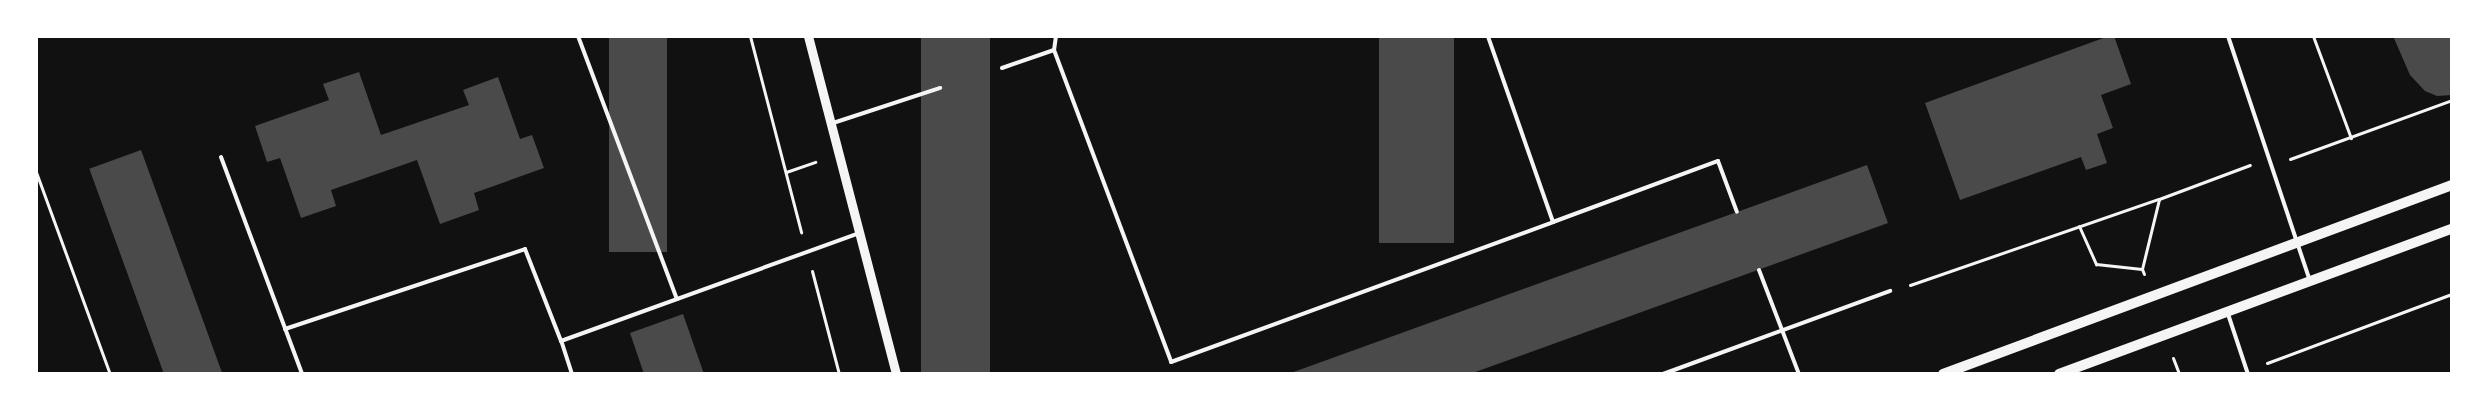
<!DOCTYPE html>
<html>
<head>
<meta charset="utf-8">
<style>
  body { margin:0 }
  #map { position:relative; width:2488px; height:410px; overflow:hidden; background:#111; font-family:Montserrat,sans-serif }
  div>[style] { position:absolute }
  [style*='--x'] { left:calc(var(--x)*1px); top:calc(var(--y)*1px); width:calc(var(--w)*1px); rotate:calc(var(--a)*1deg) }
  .building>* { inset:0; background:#4a4a4a; transform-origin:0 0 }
  .path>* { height:3px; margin:-1.5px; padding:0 1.5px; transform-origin:1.5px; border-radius:1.5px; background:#f5f5f5 }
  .service>* { height:4px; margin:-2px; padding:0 2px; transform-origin:2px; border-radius:2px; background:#f5f5f5 }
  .tertiary>* { height:9px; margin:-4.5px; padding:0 4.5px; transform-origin:4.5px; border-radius:4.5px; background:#f5f5f5 }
  .secondary>* { height:10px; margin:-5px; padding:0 5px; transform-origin:5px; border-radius:5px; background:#f5f5f5 }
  span { translate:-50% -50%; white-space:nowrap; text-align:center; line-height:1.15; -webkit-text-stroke:4px #fff; paint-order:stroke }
  .frame { position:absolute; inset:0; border:38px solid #fff; pointer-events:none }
</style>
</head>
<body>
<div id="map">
  <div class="building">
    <i style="left:609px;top:36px;width:58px;height:216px"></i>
    <i style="left:921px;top:36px;width:69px;height:360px"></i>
    <i style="left:1379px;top:36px;width:75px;height:207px"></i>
    <i style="clip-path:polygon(2109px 36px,2114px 36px,2131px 84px,2101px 95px,2113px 128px,2097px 134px,2107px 163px,2086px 170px,2081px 157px,1960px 200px,1925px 103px)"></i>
    <i style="clip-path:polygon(2393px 36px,2452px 36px,2452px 95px,2437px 96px,2425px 91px,2410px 75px)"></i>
    <i style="clip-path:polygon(359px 72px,381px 135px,469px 105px,463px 90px,498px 77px,520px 139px,532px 135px,544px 168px,474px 193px,479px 210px,440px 224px,417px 160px,331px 190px,336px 206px,301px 218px,280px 158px,267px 162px,255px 126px,329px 100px,323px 84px)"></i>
    <i style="left:141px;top:150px;width:238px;height:55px;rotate:70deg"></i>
    <i style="clip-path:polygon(1867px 165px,1888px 223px,1470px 374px,1288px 374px)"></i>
    <i style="clip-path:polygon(683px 314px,704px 374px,644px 374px,630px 333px)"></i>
  </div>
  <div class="path">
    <i style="--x:750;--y:36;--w:203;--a:75.4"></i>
    <i style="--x:2313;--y:36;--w:109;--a:69.6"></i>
    <i style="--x:2290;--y:159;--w:172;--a:-20"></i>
    <i style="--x:36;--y:172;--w:215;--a:69.9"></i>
    <i style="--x:786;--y:172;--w:31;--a:-19"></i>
    <i style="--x:2079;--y:226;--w:42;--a:65.9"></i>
    <i style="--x:2096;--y:264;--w:46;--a:6.2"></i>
    <i style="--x:812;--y:271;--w:106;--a:75.3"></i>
    <i style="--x:2144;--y:274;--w:5;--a:-112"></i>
    <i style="--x:2142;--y:269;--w:72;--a:-76.3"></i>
    <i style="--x:2159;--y:199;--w:97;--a:-20.5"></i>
    <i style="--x:1910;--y:285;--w:263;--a:-19.1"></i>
    <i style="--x:2173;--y:358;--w:17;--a:69"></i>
    <i style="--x:2267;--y:363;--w:197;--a:-20.5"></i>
  </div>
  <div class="service">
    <i style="--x:578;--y:36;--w:281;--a:69.4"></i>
    <i style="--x:1056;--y:36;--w:14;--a:98"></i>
    <i style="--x:1054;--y:50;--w:333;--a:69.4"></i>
    <i style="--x:1171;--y:362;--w:407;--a:-20.1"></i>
    <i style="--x:1553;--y:222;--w:197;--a:-109.3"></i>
    <i style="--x:2228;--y:36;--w:258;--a:71.5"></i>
    <i style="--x:1002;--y:68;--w:55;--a:-19.1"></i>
    <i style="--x:830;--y:124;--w:116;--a:-18.1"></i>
    <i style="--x:221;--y:157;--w:232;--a:69.5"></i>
    <i style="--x:1553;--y:222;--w:176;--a:-20.3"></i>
    <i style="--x:1718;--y:161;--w:54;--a:69.6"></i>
    <i style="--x:1759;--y:270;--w:111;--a:69"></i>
    <i style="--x:2228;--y:314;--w:63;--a:71.6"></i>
    <i style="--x:285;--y:329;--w:253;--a:-18.4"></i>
    <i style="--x:525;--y:249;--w:99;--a:68.6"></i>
    <i style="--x:572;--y:374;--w:35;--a:-108"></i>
    <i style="--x:561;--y:341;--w:317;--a:-19.9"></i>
    <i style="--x:1663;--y:374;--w:242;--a:-20.1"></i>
  </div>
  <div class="tertiary">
    <i style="--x:808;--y:36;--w:349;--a:75.4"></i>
  </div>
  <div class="secondary">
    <i style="--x:1943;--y:374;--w:543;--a:-20.37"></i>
    <i style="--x:2059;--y:374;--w:419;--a:-20.3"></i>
  </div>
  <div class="frame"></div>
</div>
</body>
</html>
